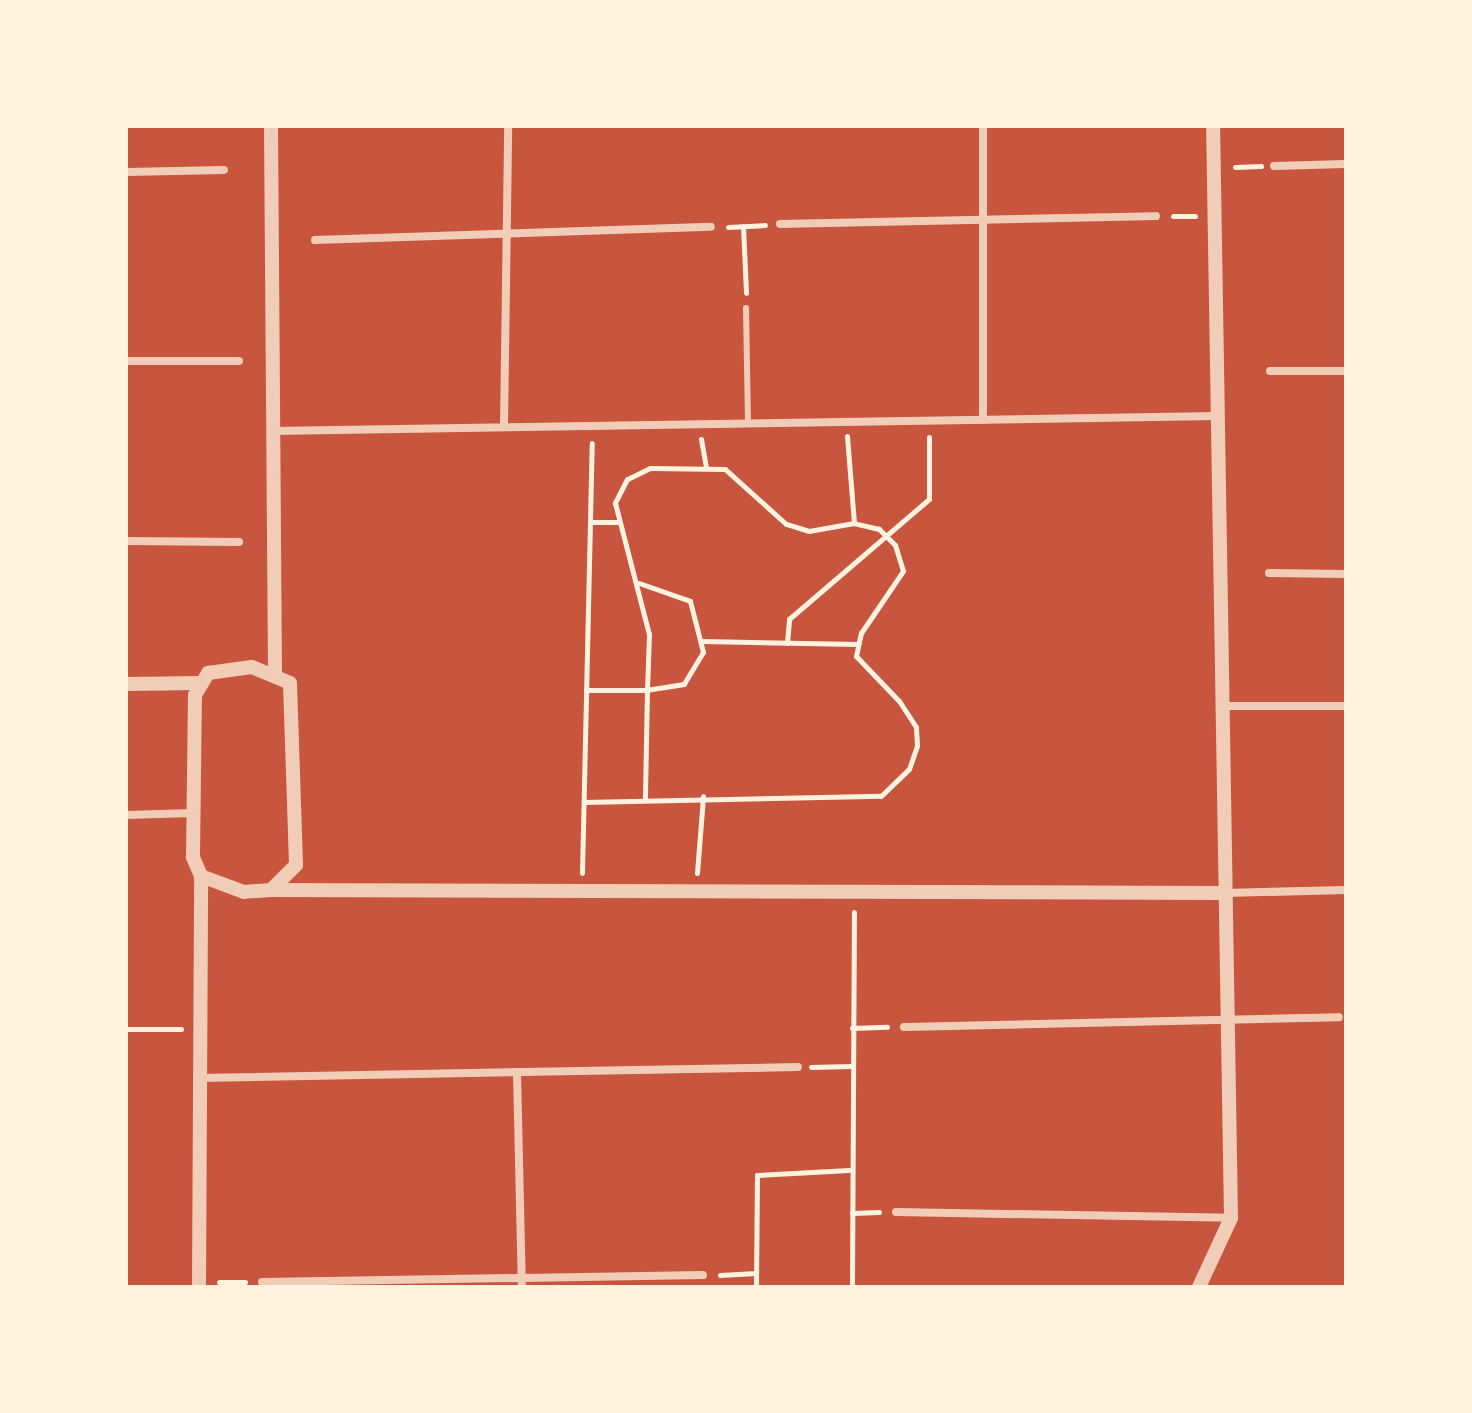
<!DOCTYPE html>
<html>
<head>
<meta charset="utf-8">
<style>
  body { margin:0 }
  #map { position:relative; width:1472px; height:1413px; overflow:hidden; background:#c8553d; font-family:"Golos Text",sans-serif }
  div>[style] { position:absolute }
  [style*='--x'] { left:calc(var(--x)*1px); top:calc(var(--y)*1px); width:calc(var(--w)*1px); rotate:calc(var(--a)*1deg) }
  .path>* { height:5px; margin:-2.5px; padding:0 2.5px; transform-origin:2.5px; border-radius:2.5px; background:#fff3e0 }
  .service>* { height:6px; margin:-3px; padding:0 3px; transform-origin:3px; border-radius:3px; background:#f1ccb7 }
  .minor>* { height:8px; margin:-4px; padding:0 4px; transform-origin:4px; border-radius:4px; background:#f1ccb7 }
  .tertiary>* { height:14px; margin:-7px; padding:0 7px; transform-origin:7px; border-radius:7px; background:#f1ccb7 }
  span { translate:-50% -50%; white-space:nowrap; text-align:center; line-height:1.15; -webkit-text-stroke:6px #fff3e0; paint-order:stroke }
  .frame { position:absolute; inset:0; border:128px solid #fff3e0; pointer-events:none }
</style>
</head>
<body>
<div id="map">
  <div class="path">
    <i style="--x:1235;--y:167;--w:26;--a:-2"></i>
    <i style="--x:1173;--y:216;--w:22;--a:0"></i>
    <i style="--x:743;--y:226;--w:67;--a:87.4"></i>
    <i style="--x:728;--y:227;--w:37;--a:-3"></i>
    <i style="--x:847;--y:436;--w:87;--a:85.4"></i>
    <i style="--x:701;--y:439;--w:27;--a:80"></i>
    <i style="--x:590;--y:522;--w:27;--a:0"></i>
    <i style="--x:639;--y:583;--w:54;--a:19.4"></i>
    <i style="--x:690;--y:601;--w:53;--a:75.7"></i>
    <i style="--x:703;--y:652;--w:37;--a:121"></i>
    <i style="--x:684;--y:684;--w:37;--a:171"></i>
    <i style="--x:647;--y:690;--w:109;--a:91.1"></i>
    <i style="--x:701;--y:641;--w:157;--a:1.1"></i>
    <i style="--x:787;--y:643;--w:24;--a:-85"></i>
    <i style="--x:789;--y:619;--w:184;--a:-40.6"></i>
    <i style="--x:929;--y:499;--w:62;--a:-90"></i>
    <i style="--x:584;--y:802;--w:297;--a:-1.2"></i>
    <i style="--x:881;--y:796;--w:39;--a:-44"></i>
    <i style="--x:909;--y:769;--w:24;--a:-71"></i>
    <i style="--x:917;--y:746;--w:19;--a:-93"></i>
    <i style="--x:916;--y:727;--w:31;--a:-123"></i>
    <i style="--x:899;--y:701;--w:62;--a:-133.7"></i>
    <i style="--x:856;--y:656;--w:24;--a:-78"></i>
    <i style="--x:861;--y:633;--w:75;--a:-55.9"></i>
    <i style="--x:903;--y:571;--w:27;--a:-107"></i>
    <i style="--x:895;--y:545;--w:23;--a:-135"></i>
    <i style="--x:879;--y:529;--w:26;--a:-167"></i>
    <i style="--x:854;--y:523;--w:46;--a:169.9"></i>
    <i style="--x:809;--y:531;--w:24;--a:-163"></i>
    <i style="--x:786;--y:524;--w:82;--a:-138"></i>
    <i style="--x:725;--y:469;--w:75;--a:-179.2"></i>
    <i style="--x:650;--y:468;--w:25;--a:154"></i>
    <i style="--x:627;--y:479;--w:27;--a:117"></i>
    <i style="--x:615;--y:503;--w:135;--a:75.5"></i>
    <i style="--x:649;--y:634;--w:56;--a:92"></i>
    <i style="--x:647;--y:690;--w:61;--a:180"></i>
    <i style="--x:582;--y:873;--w:430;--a:-88.7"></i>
    <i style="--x:697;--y:873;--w:77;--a:-85.5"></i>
    <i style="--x:852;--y:1028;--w:35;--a:-2"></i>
    <i style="--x:126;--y:1029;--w:55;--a:0"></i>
    <i style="--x:811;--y:1067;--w:40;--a:-1.4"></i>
    <i style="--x:852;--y:1213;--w:27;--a:-2"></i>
    <i style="--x:720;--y:1275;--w:36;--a:-3"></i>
    <i style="--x:219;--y:1282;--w:26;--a:0"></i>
    <i style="--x:756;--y:1287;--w:112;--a:-89.5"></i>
    <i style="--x:757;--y:1175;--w:92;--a:-3.1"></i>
    <i style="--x:852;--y:1287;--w:375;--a:-89.7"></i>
  </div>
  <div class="service">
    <i style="--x:746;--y:308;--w:116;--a:89"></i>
  </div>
  <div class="minor">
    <i style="--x:983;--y:126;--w:294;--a:90"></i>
    <i style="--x:1274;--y:166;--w:72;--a:-1.6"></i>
    <i style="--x:126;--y:172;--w:98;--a:-1.2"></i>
    <i style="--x:780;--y:224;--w:376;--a:-1.2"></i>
    <i style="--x:315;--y:240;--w:396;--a:-1.9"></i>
    <i style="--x:126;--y:361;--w:113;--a:0"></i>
    <i style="--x:1270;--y:371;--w:76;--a:0"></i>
    <i style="--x:504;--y:427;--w:301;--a:-89.2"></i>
    <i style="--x:273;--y:431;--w:944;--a:-0.91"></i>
    <i style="--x:126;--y:541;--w:113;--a:0.5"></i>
    <i style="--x:1269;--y:573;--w:77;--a:0.7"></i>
    <i style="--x:1221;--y:706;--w:125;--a:0"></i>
    <i style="--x:126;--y:815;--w:67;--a:-1.7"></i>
    <i style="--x:1224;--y:893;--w:122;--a:-1.4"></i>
    <i style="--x:904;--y:1027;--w:435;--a:-1.3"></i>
    <i style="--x:517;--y:1072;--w:214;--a:88.7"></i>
    <i style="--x:200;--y:1078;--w:598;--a:-1.05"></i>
    <i style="--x:896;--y:1212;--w:335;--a:1"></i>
    <i style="--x:262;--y:1282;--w:441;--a:-0.9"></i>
  </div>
  <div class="tertiary">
    <i style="--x:271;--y:126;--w:545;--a:89.58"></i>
    <i style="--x:252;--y:667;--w:41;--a:22.8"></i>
    <i style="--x:290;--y:683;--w:182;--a:88.1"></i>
    <i style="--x:296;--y:865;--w:35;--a:135"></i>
    <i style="--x:271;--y:890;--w:27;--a:176"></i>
    <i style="--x:244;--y:892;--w:46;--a:-159.6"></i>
    <i style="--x:201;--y:876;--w:21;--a:-113"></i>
    <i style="--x:193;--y:857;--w:162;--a:-89.3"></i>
    <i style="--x:195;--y:695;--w:26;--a:-59"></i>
    <i style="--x:208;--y:673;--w:44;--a:-7.8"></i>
    <i style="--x:126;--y:684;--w:76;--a:-0.8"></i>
    <i style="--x:271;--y:890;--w:952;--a:0.18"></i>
    <i style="--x:199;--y:1287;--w:411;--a:-89.7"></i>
    <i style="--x:1199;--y:1287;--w:76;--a:-65.1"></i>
    <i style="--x:1231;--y:1218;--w:1092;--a:-90.94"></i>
  </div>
  <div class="frame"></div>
</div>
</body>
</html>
